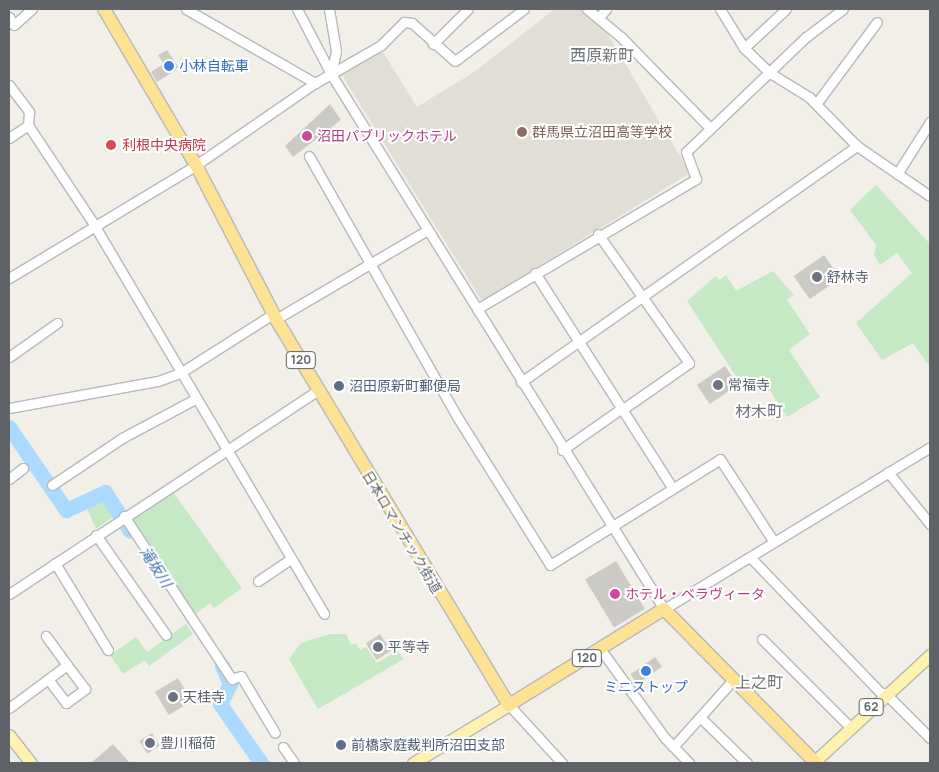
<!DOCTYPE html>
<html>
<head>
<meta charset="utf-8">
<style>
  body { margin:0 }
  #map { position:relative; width:939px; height:772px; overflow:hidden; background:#f1efe8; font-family:Manrope,"Noto Sans JP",sans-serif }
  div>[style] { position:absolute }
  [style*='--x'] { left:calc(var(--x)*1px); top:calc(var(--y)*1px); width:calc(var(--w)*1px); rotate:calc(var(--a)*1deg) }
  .education>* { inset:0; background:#e1ded6 }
  .green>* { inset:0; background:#c5e8c5 }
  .river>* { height:15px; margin:-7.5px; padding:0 7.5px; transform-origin:7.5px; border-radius:7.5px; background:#aadaff }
  .building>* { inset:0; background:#cccac5; transform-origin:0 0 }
  .roads { filter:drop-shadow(1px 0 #b5b8bc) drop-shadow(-1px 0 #b5b8bc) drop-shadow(0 1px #b5b8bc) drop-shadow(0 -1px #b5b8bc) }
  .minor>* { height:9px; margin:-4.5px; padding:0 4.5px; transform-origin:4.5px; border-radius:4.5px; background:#fff }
  .major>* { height:11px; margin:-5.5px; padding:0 5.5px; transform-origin:5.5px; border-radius:5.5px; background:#fff2af }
  .highway>* { height:12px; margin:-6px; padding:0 6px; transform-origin:6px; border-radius:6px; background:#fde293 }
  .dots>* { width:14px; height:14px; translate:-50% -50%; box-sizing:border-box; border:2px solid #fff; border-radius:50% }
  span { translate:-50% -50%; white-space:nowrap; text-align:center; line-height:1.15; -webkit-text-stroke:4px #fff; paint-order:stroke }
  .shield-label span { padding:1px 4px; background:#fff; border:1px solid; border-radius:4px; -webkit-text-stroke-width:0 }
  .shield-label { font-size:12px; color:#5f6368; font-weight:700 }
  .shop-label { font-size:14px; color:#366cbe }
  .left { translate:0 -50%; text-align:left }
  .education-label { font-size:14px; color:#785e54 }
  .hotel-label { font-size:14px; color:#b23c85 }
  .health-label { font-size:14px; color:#be3a42 }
  .worship-label { font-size:14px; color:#5b616d }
  .service-label { font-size:14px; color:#4e5e75 }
  .street-label { font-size:14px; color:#5f6368 }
  .water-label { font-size:15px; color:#4174aa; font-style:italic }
  .quarter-label { font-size:16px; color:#70757a }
  .frame { position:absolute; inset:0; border:10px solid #5f6368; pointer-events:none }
</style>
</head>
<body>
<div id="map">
  <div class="education">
    <i style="clip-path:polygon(555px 9px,582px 9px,600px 21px,690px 173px,482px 301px,340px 72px,381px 49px,417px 107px,474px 72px)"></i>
  </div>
  <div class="green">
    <i style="clip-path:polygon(876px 185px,930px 244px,930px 367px,913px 343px,882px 360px,856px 323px,912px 273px,897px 253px,880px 265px,874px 255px,876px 245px,850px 210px)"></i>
    <i style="clip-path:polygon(773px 271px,794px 295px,787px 300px,810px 334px,789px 350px,820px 397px,787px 417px,761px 376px,743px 387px,687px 301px,716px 276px,719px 280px,726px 275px,736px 291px)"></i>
    <i style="clip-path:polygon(171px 489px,242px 588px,214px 608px,210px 603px,194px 615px,128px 516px)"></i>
    <i style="clip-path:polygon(105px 497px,116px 515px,96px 529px,86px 507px)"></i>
    <i style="clip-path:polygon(186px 624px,193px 634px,149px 666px,145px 660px,123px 674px,110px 655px,136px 637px,147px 652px)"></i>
    <i style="clip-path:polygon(330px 634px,346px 634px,351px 645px,356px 643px,360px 650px,366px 647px,377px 663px,397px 651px,404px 659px,318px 709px,289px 659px,301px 643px)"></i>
  </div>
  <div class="river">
    <i style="--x:9;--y:427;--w:101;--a:55.5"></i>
    <i style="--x:66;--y:510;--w:43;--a:-24.8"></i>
    <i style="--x:105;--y:492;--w:46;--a:57.3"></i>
    <i style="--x:222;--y:666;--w:20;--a:66"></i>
    <i style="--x:230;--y:684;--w:22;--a:117"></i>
    <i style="--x:220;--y:704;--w:72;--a:55.2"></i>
  </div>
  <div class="building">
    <i style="clip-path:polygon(167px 50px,179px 68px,157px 82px,151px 72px,164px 64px,158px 55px)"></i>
    <i style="clip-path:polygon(330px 104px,341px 120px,293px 157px,285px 146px)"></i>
    <i style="left:824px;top:255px;width:28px;height:37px;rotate:55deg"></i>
    <i style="left:725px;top:366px;width:23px;height:34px;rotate:56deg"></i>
    <i style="left:616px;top:561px;width:56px;height:36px;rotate:59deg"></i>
    <i style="left:380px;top:634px;width:20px;height:17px;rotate:57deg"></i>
    <i style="left:655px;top:657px;width:12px;height:30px;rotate:55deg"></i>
    <i style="left:178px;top:678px;width:27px;height:27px;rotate:59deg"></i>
    <i style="left:152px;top:733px;width:15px;height:15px;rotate:58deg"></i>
    <i style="clip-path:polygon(113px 744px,130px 763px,91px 763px)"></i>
  </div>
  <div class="roads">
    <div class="minor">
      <i style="--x:186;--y:9;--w:149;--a:29.8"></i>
      <i style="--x:297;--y:9;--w:73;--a:62.4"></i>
      <i style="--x:331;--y:74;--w:630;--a:58.1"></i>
      <i style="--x:664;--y:609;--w:311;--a:-31.3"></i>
      <i style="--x:329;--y:9;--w:43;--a:80.5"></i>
      <i style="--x:336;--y:51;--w:24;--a:102"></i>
      <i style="--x:587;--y:9;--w:44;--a:39.5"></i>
      <i style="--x:621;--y:37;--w:126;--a:45.6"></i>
      <i style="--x:720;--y:9;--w:46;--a:58.4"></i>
      <i style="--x:744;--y:48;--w:36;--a:44"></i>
      <i style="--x:770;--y:73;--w:46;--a:31.6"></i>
      <i style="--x:809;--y:97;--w:69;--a:45.6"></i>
      <i style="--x:857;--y:146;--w:88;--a:34.4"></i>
      <i style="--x:9;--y:17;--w:9;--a:58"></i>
      <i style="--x:14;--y:25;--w:24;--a:-42"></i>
      <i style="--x:599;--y:17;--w:11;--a:-49"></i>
      <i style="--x:433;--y:44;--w:49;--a:-45"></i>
      <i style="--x:744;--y:48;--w:57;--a:-42.9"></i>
      <i style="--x:9;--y:85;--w:34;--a:53"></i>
      <i style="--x:29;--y:112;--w:13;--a:94"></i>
      <i style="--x:28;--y:125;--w:118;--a:56.4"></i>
      <i style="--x:93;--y:223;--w:454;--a:59.4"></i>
      <i style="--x:816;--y:104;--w:102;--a:-53.4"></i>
      <i style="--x:9;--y:138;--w:23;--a:-34"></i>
      <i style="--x:309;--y:156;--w:298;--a:60.4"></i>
      <i style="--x:456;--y:415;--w:177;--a:57.9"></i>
      <i style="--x:550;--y:565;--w:200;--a:-31.9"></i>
      <i style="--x:720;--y:459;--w:99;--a:57"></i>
      <i style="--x:897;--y:174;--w:62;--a:-57.6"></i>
      <i style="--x:598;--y:234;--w:158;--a:54.8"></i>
      <i style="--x:689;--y:363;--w:80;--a:145.1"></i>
      <i style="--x:535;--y:273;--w:254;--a:57.4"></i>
      <i style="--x:9;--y:278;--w:218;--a:-31.1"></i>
      <i style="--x:196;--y:165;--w:145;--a:-34.6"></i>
      <i style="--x:315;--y:83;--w:76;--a:-29.9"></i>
      <i style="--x:381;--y:45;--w:33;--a:-45"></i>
      <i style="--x:404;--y:22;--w:8;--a:7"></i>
      <i style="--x:412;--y:23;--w:57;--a:41.5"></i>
      <i style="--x:455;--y:61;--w:86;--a:-37"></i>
      <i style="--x:477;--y:309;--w:255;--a:-30.7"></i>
      <i style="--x:696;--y:179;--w:29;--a:-110"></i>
      <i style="--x:686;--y:152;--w:166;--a:-43.8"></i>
      <i style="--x:806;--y:37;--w:46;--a:-37.1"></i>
      <i style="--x:276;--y:319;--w:176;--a:-30.4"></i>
      <i style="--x:9;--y:357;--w:59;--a:-35.3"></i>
      <i style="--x:521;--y:382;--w:411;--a:-35.1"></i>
      <i style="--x:9;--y:408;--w:151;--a:-10.3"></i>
      <i style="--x:158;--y:381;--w:23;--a:-20"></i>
      <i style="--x:180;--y:373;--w:110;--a:-32.4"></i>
      <i style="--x:562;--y:450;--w:73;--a:-35"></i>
      <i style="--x:888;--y:472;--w:67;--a:51.1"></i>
      <i style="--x:9;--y:479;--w:18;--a:-38"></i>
      <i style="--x:52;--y:485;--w:84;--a:-33.9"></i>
      <i style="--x:122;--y:438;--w:83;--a:-28.1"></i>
      <i style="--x:124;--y:516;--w:196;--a:56.5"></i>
      <i style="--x:96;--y:535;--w:122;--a:55"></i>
      <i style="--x:750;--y:557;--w:192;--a:46.1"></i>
      <i style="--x:55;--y:563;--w:102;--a:58.7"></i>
      <i style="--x:258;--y:581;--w:37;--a:-34"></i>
      <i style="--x:9;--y:594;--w:370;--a:-33.4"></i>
      <i style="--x:762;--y:639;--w:124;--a:45"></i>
      <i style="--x:601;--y:650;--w:109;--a:54"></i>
      <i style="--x:665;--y:738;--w:35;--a:46"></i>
      <i style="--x:234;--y:678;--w:7;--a:-16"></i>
      <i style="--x:241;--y:676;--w:66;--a:59.2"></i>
      <i style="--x:48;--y:679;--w:30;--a:53"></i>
      <i style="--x:66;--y:703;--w:24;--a:-36"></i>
      <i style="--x:85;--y:689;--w:30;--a:-127"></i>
      <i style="--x:885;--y:693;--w:64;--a:45"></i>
      <i style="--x:509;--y:705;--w:79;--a:47.6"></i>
      <i style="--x:9;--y:708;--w:72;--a:-36.6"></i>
      <i style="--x:67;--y:665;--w:36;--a:-126"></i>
      <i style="--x:700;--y:717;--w:66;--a:44.4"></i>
      <i style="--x:283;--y:747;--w:19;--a:55"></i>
      <i style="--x:673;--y:747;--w:90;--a:-48.2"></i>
    </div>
    <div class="major">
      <i style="--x:9;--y:735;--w:36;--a:52"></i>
      <i style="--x:814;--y:762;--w:158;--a:-42.7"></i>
      <i style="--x:413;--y:763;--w:112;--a:-31.1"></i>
    </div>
    <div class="highway">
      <i style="--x:104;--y:9;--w:181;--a:59.5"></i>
      <i style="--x:196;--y:165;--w:174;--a:62.5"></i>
      <i style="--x:276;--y:319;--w:451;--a:58.9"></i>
      <i style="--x:509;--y:705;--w:182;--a:-31.8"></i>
      <i style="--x:664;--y:609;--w:216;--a:45.4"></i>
    </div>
  </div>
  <div class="dots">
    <i style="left:169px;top:66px;background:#3f7fe0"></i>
    <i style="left:522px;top:132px;background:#8d6e63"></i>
    <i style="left:307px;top:136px;background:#d1479c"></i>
    <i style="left:111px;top:145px;background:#e0444e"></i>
    <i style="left:817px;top:277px;background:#6b7280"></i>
    <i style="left:718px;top:385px;background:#6b7280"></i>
    <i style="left:339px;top:386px;background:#5c6f8a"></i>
    <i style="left:615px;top:594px;background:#d1479c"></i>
    <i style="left:378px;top:647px;background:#6b7280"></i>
    <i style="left:646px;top:671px;background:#3f7fe0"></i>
    <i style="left:173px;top:697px;background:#6b7280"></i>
    <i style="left:150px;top:743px;background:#6b7280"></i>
    <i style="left:341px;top:745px;background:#5c6f8a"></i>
  </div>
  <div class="shield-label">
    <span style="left:301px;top:360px">120</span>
    <span style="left:587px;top:658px">120</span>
    <span style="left:871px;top:707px">62</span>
  </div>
  <div class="shop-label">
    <span class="left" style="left:179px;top:66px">小林自転車</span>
    <span style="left:646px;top:687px">ミニストップ</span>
  </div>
  <div class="education-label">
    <span class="left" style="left:532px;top:132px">群馬県立沼田高等学校</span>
  </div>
  <div class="hotel-label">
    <span class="left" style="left:317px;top:136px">沼田パブリックホテル</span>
    <span class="left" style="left:625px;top:594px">ホテル・ベラヴィータ</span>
  </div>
  <div class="health-label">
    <span class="left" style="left:122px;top:145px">利根中央病院</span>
  </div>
  <div class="worship-label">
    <span class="left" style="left:827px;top:277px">舒林寺</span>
    <span class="left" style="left:728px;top:385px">常福寺</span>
    <span class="left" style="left:388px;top:647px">平等寺</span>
    <span class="left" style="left:183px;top:697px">天桂寺</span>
    <span class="left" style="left:160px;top:743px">豊川稲荷</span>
  </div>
  <div class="service-label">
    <span class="left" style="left:349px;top:386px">沼田原新町郵便局</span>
    <span class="left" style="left:351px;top:745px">前橋家庭裁判所沼田支部</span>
  </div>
  <div class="street-label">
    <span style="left:402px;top:532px;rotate:59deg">日本ロマンチック街道</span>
  </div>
  <div class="water-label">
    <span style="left:156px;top:567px;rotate:57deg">滝坂川</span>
  </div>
  <div class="quarter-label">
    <span style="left:602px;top:55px">西原新町</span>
    <span style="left:759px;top:411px">材木町</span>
    <span style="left:759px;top:682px">上之町</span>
  </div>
  <div class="frame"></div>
</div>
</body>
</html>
